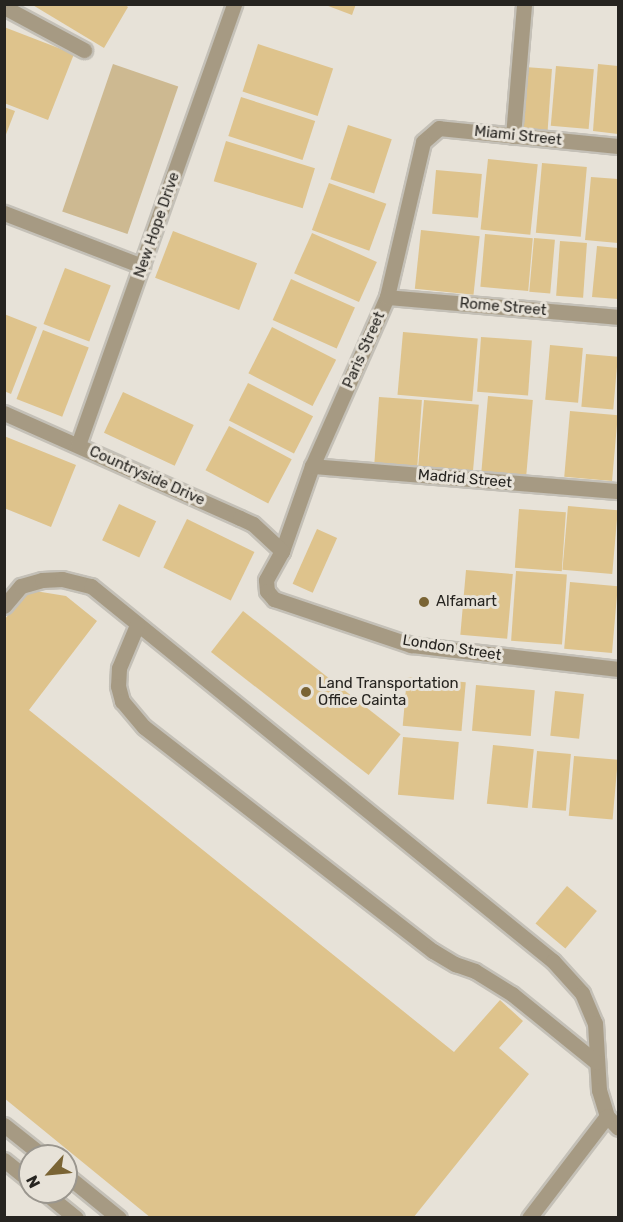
<!DOCTYPE html>
<html>
<head>
<meta charset="utf-8">
<style>
  body { margin:0 }
  #map { position:relative; width:623px; height:1222px; overflow:hidden; background:#e7e2d8; font-family:Rubik,sans-serif }
  div>[style] { position:absolute }
  [style*='--x'] { left:calc(var(--x)*1px); top:calc(var(--y)*1px); width:calc(var(--w)*1px); rotate:calc(var(--a)*1deg) }
  .green>* { inset:0; background:#cdb991; transform-origin:0 0 }
  .building>* { inset:0; background:#dec38c; transform-origin:0 0 }
  .roads { filter:drop-shadow(2px 0 #c4c0b7) drop-shadow(-2px 0 #c4c0b7) drop-shadow(0 2px #c4c0b7) drop-shadow(0 -2px #c4c0b7) }
  .minor>* { height:15px; margin:-7.5px; padding:0 7.5px; transform-origin:7.5px; border-radius:7.5px; background:#a69a83 }
  .dots>* { width:16px; height:16px; translate:-50% -50%; box-sizing:border-box; border:3px solid #e7e2d8; border-radius:50% }
  span { translate:-50% -50%; white-space:nowrap; text-align:center; line-height:1.15; -webkit-text-stroke:6px #e7e2d8; paint-order:stroke }
  .street-label { font-size:15px; color:#262420 }
  .poi-label { font-size:15px; color:#262420 }
  .left { translate:0 -50%; text-align:left }
  .frame { position:absolute; inset:0; border:6px solid #262420; pointer-events:none }
  .north { position:absolute; left:18px; top:1144px; width:60px; height:60px; box-sizing:border-box; background:#e7e2d8; border:2px solid #9a968e; border-radius:50%; rotate:243deg; font-size:16px; font-weight:700; line-height:24px; text-align:center; color:#262420 }
  .north::after { content:''; display:block; margin:auto; width:21px; height:27px; background:#7a6434; clip-path:polygon(50% 0,100% 100%,50% 72%,0 100%) }
</style>
</head>
<body>
<div id="map">
  <div class="green">
    <i style="left:113px;top:64px;width:69px;height:156px;rotate:19deg"></i>
  </div>
  <div class="building">
    <i style="clip-path:polygon(31px 4px,124px 4px,128px 7px,104px 48px)"></i>
    <i style="clip-path:polygon(323px 4px,356px 4px,352px 15px)"></i>
    <i style="clip-path:polygon(4px 27px,74px 54px,48px 120px,4px 103px)"></i>
    <i style="left:258px;top:44px;width:79px;height:50px;rotate:18deg"></i>
    <i style="clip-path:polygon(598px 64px,618px 66px,618px 134px,593px 131px)"></i>
    <i style="left:556px;top:66px;width:38px;height:60px;rotate:5deg"></i>
    <i style="left:525px;top:67px;width:27px;height:63px;rotate:4deg"></i>
    <i style="left:241px;top:97px;width:78px;height:41px;rotate:18deg"></i>
    <i style="clip-path:polygon(4px 107px,15px 111px,5px 137px,4px 137px)"></i>
    <i style="left:348px;top:125px;width:46px;height:57px;rotate:18deg"></i>
    <i style="left:226px;top:141px;width:93px;height:42px;rotate:17deg"></i>
    <i style="left:488px;top:159px;width:50px;height:71px;rotate:6deg"></i>
    <i style="left:542px;top:163px;width:45px;height:70px;rotate:5deg"></i>
    <i style="left:436px;top:170px;width:46px;height:44px;rotate:5deg"></i>
    <i style="clip-path:polygon(591px 177px,618px 179px,618px 243px,585px 240px)"></i>
    <i style="left:329px;top:183px;width:61px;height:50px;rotate:20deg"></i>
    <i style="left:421px;top:230px;width:59px;height:59px;rotate:6deg"></i>
    <i style="left:173px;top:231px;width:90px;height:50px;rotate:21deg"></i>
    <i style="left:312px;top:233px;width:71px;height:44px;rotate:24deg"></i>
    <i style="left:485px;top:234px;width:48px;height:53px;rotate:5deg"></i>
    <i style="left:534px;top:238px;width:21px;height:54px;rotate:5deg"></i>
    <i style="left:560px;top:241px;width:27px;height:55px;rotate:4deg"></i>
    <i style="clip-path:polygon(597px 246px,618px 248px,618px 299px,592px 297px)"></i>
    <i style="left:65px;top:268px;width:49px;height:60px;rotate:21deg"></i>
    <i style="left:291px;top:279px;width:70px;height:45px;rotate:24deg"></i>
    <i style="clip-path:polygon(4px 314px,37px 327px,11px 394px,4px 391px)"></i>
    <i style="left:272px;top:327px;width:72px;height:52px;rotate:27deg"></i>
    <i style="left:43px;top:330px;width:49px;height:74px;rotate:21deg"></i>
    <i style="left:403px;top:332px;width:75px;height:63px;rotate:5deg"></i>
    <i style="left:481px;top:337px;width:51px;height:55px;rotate:4deg"></i>
    <i style="left:550px;top:345px;width:33px;height:55px;rotate:5deg"></i>
    <i style="left:586px;top:354px;width:32px;height:53px;rotate:5deg"></i>
    <i style="left:248px;top:383px;width:73px;height:42px;rotate:27deg"></i>
    <i style="left:123px;top:392px;width:78px;height:45px;rotate:25deg"></i>
    <i style="left:488px;top:396px;width:45px;height:76px;rotate:5deg"></i>
    <i style="left:379px;top:397px;width:43px;height:68px;rotate:4deg"></i>
    <i style="left:424px;top:400px;width:55px;height:69px;rotate:5deg"></i>
    <i style="left:570px;top:411px;width:48px;height:66px;rotate:5deg"></i>
    <i style="left:229px;top:426px;width:71px;height:50px;rotate:28deg"></i>
    <i style="clip-path:polygon(4px 436px,76px 465px,51px 527px,4px 508px)"></i>
    <i style="left:119px;top:504px;width:41px;height:40px;rotate:25deg"></i>
    <i style="left:568px;top:506px;width:50px;height:64px;rotate:5deg"></i>
    <i style="left:519px;top:509px;width:47px;height:59px;rotate:4deg"></i>
    <i style="left:187px;top:519px;width:75px;height:54px;rotate:26deg"></i>
    <i style="left:317px;top:529px;width:22px;height:60px;rotate:24deg"></i>
    <i style="left:466px;top:570px;width:47px;height:65px;rotate:5deg"></i>
    <i style="left:516px;top:571px;width:51px;height:70px;rotate:4deg"></i>
    <i style="left:570px;top:582px;width:48px;height:67px;rotate:5deg"></i>
    <i style="clip-path:polygon(29px 590px,66px 596px,97px 621px,29px 710px,454px 1052px,500px 1000px,523px 1021px,499px 1048px,529px 1074px,413px 1218px,151px 1218px,4px 1098px,4px 620px)"></i>
    <i style="left:243px;top:611px;width:200px;height:52px;rotate:38deg"></i>
    <i style="left:407px;top:677px;width:59px;height:49px;rotate:5deg"></i>
    <i style="left:476px;top:685px;width:59px;height:46px;rotate:5deg"></i>
    <i style="left:555px;top:691px;width:29px;height:45px;rotate:6deg"></i>
    <i style="left:403px;top:737px;width:56px;height:58px;rotate:5deg"></i>
    <i style="left:493px;top:745px;width:41px;height:59px;rotate:6deg"></i>
    <i style="left:537px;top:751px;width:34px;height:57px;rotate:5deg"></i>
    <i style="left:574px;top:756px;width:44px;height:60px;rotate:5deg"></i>
    <i style="left:567px;top:886px;width:39px;height:49px;rotate:40deg"></i>
  </div>
  <div class="roads">
    <div class="minor">
      <i style="--x:4;--y:7;--w:91;--a:28.3"></i>
      <i style="--x:513;--y:136;--w:132;--a:-85.2"></i>
      <i style="--x:618;--y:146;--w:180;--a:-174.3"></i>
      <i style="--x:439;--y:128;--w:21;--a:139"></i>
      <i style="--x:423;--y:142;--w:159;--a:103.1"></i>
      <i style="--x:387;--y:297;--w:185;--a:113.9"></i>
      <i style="--x:312;--y:466;--w:90;--a:109.4"></i>
      <i style="--x:282;--y:551;--w:33;--a:119"></i>
      <i style="--x:266;--y:580;--w:11;--a:85"></i>
      <i style="--x:267;--y:591;--w:11;--a:49"></i>
      <i style="--x:274;--y:599;--w:145;--a:18.6"></i>
      <i style="--x:411;--y:645;--w:208;--a:6.6"></i>
      <i style="--x:4;--y:213;--w:148;--a:21"></i>
      <i style="--x:387;--y:297;--w:232;--a:4.9"></i>
      <i style="--x:4;--y:413;--w:258;--a:24"></i>
      <i style="--x:240;--y:518;--w:14;--a:25"></i>
      <i style="--x:253;--y:524;--w:40;--a:43"></i>
      <i style="--x:78;--y:445;--w:468;--a:-70.5"></i>
      <i style="--x:312;--y:466;--w:307;--a:4.7"></i>
      <i style="--x:4;--y:606;--w:26;--a:-50"></i>
      <i style="--x:21;--y:586;--w:22;--a:-16"></i>
      <i style="--x:42;--y:580;--w:20;--a:-3"></i>
      <i style="--x:62;--y:579;--w:30;--a:14"></i>
      <i style="--x:91;--y:586;--w:595;--a:39.07"></i>
      <i style="--x:553;--y:961;--w:43;--a:47.8"></i>
      <i style="--x:582;--y:993;--w:33;--a:67"></i>
      <i style="--x:595;--y:1023;--w:67;--a:86.6"></i>
      <i style="--x:599;--y:1090;--w:27;--a:73"></i>
      <i style="--x:607;--y:1116;--w:16;--a:47"></i>
      <i style="--x:137;--y:625;--w:47;--a:112.7"></i>
      <i style="--x:119;--y:668;--w:18;--a:93"></i>
      <i style="--x:118;--y:686;--w:16;--a:75"></i>
      <i style="--x:122;--y:701;--w:34;--a:50"></i>
      <i style="--x:144;--y:727;--w:366;--a:37.8"></i>
      <i style="--x:433;--y:951;--w:26;--a:31"></i>
      <i style="--x:455;--y:964;--w:21;--a:19"></i>
      <i style="--x:475;--y:971;--w:44;--a:31.9"></i>
      <i style="--x:512;--y:994;--w:108;--a:39"></i>
      <i style="--x:4;--y:1125;--w:50;--a:38.5"></i>
      <i style="--x:4;--y:1160;--w:33;--a:39"></i>
      <i style="--x:66;--y:1175;--w:68;--a:39.1"></i>
      <i style="--x:44;--y:1192;--w:41;--a:39.1"></i>
      <i style="--x:529;--y:1218;--w:128;--a:-52.6"></i>
    </div>
  </div>
  <div class="dots">
    <i style="left:424px;top:602px;background:#7a6434"></i>
    <i style="left:306px;top:692px;background:#7a6434"></i>
  </div>
  <div class="street-label">
    <span style="left:518px;top:136px;rotate:6deg">Miami Street</span>
    <span style="left:157px;top:225px;rotate:-71deg">New Hope Drive</span>
    <span style="left:503px;top:307px;rotate:5deg">Rome Street</span>
    <span style="left:364px;top:350px;rotate:-66deg">Paris Street</span>
    <span style="left:147px;top:476px;rotate:24deg">Countryside Drive</span>
    <span style="left:465px;top:479px;rotate:5deg">Madrid Street</span>
    <span style="left:452px;top:648px;rotate:9deg">London Street</span>
  </div>
  <div class="poi-label">
    <span class="left" style="left:436px;top:602px">Alfamart</span>
    <span class="left" style="left:318px;top:692px">Land Transportation<br>Office Cainta</span>
  </div>
  <div class="frame"></div>
  <div class="north">N</div>
</div>
</body>
</html>
